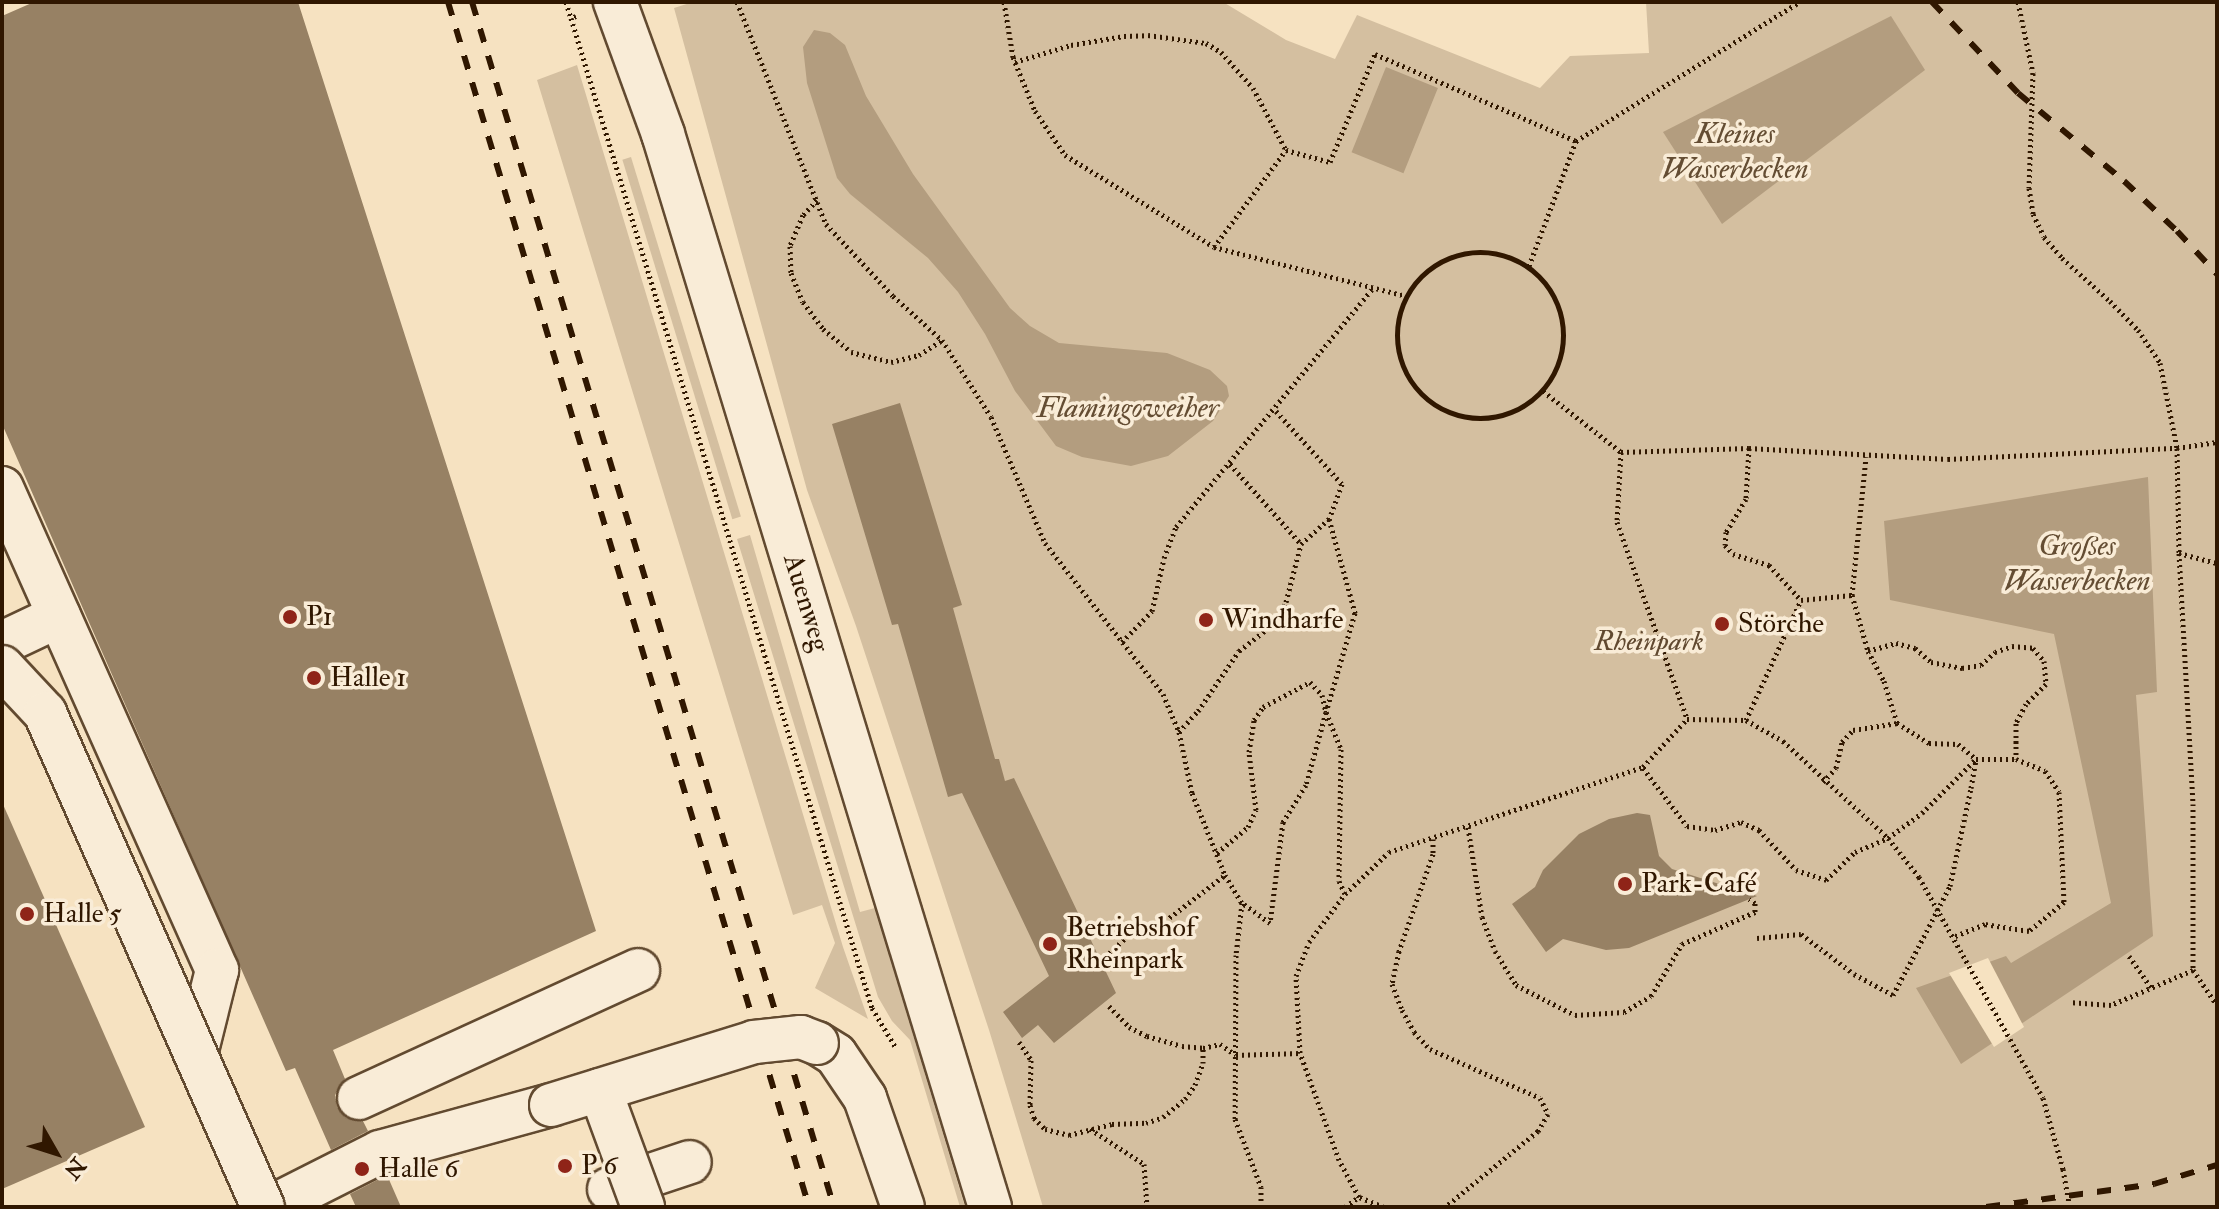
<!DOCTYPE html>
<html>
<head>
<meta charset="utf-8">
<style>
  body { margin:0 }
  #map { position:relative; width:2219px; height:1209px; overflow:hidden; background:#f6e2c1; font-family:"IM FELL Double Pica",serif }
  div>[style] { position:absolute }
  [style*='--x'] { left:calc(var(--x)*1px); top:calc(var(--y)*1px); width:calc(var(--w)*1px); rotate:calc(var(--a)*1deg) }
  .green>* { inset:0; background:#d4bfa0; transform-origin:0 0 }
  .water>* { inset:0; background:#b39d7f; transform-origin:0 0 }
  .pier>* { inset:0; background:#f6e2c1 }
  .building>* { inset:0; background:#978164 }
  .path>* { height:5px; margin-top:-2.5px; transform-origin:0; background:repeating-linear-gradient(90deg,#301700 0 2px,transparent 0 6px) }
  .path>.ring { margin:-2.5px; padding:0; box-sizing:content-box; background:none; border:5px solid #301700; border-radius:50% }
  .roads { filter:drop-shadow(2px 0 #624a30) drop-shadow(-2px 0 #624a30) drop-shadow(0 2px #624a30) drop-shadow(0 -2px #624a30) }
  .minor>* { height:42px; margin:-21px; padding:0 21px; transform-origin:21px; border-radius:21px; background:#f9ecd7 }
  .rail>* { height:6px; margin-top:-3px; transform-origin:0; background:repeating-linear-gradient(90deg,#301700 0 14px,transparent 0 28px) }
  .path-bridge>* { height:5px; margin-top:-2.5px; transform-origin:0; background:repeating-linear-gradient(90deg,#301700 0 2px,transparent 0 6px) }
  .bridges { filter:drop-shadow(2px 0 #624a30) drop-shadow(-2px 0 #624a30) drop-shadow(0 2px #624a30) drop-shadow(0 -2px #624a30) }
  .minor-bridge>* { height:42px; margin:-21px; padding:0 21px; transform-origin:21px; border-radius:21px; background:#f9ecd7 }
  .dots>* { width:22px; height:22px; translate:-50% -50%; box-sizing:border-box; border:4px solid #f9ecd7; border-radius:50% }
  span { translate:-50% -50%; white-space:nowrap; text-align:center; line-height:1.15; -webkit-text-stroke:7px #f9ecd7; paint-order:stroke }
  .street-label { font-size:28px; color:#301700 }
  .poi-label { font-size:28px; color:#301700 }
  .left { translate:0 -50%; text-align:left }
  .park-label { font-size:28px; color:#614930; font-style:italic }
  .water-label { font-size:30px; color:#644d33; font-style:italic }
  .frame { position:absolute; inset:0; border:4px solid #301700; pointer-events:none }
  .north { position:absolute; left:16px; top:1113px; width:80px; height:80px; -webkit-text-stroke:6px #f9ecd7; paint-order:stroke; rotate:129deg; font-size:22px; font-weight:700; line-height:32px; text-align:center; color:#301700 }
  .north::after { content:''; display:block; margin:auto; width:28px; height:36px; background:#301700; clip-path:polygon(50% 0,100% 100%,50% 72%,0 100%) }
</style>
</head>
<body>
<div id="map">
  <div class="green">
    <i style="clip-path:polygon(693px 2px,1223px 2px,1286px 40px,1335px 59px,1357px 15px,1540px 88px,1570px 56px,1649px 53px,1646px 2px,2217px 2px,2217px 1207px,1043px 1207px,989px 1030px,856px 626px,807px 490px,674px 8px)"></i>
    <i style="clip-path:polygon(577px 65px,843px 947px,868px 1019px,815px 988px,835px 943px,822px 905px,793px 915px,537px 80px)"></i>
    <i style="left:631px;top:157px;width:376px;height:9px;rotate:73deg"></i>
    <i style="clip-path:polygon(750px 535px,860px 912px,875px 908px,965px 1207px,960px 1207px,910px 1040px,892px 1021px,878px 997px,737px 539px)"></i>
  </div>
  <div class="water">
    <i style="clip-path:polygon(1891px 16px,1925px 70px,1722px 224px,1663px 132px)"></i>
    <i style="clip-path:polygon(814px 30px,830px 33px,845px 45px,866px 96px,913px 174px,1010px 308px,1030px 326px,1059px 343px,1167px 353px,1210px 370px,1227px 386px,1229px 396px,1213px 421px,1168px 456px,1131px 466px,1082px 457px,1056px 446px,1015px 391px,985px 334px,958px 292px,928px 258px,850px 194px,837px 178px,807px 83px,803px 47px)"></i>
    <i style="left:1386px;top:67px;width:56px;height:92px;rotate:22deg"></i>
    <i style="clip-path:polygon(2148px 477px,2157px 692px,2136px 695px,2153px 936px,1961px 1064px,1916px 988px,2006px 956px,2011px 963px,2111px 903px,2054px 634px,1890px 600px,1884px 521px)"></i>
  </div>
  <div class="pier">
    <i style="clip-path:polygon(1988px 958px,2024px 1027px,1994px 1047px,1949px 973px)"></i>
  </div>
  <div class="building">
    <i style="clip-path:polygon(34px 2px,298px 2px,596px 931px,333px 1050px,345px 1079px,335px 1095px,337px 1107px,346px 1118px,363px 1121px,368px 1131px,331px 1150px,295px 1068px,286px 1071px,2px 424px,2px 16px)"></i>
    <i style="clip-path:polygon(900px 403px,962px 605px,953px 608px,995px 759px,999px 759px,1005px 781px,1014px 778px,1116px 993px,1054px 1043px,1038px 1025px,1022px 1038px,1003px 1012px,1049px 976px,962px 793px,948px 797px,898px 624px,892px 625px,832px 424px)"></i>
    <i style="clip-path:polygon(2px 802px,145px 1127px,2px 1189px)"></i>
    <i style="clip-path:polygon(1637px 813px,1650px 815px,1659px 856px,1672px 869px,1757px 896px,1629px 948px,1606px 950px,1563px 939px,1546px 952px,1512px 904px,1535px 887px,1543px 870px,1579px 834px,1609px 819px)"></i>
    <i style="clip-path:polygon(387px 1175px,401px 1207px,356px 1207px,350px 1194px)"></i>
  </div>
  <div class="path">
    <i style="--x:566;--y:2;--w:17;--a:73"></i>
    <i style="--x:737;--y:2;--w:239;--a:68.2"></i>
    <i style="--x:826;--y:224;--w:98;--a:47.1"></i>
    <i style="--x:893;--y:296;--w:66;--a:41.9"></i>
    <i style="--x:942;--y:340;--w:91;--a:57.5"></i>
    <i style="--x:991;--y:417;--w:137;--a:66.8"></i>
    <i style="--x:1045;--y:543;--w:192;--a:52"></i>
    <i style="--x:1163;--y:694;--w:41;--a:67.2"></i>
    <i style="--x:1179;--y:732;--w:62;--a:78"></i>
    <i style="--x:1192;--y:793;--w:88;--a:68.1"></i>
    <i style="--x:1225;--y:875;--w:33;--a:59"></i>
    <i style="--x:1242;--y:903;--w:52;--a:96.6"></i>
    <i style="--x:1236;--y:955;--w:164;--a:90.3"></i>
    <i style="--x:1235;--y:1119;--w:73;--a:69.1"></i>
    <i style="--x:1261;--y:1187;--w:20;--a:90"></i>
    <i style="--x:1004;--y:2;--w:56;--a:80.7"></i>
    <i style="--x:1013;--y:57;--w:58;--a:67.8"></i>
    <i style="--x:1035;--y:111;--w:53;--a:55.7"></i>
    <i style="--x:1065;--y:155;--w:175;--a:31.7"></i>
    <i style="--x:1214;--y:247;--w:198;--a:14.3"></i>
    <i style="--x:2018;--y:2;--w:73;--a:78.1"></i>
    <i style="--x:2033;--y:73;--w:115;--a:92"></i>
    <i style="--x:2029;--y:188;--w:26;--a:81"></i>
    <i style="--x:2033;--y:214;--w:25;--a:64"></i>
    <i style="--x:2044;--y:237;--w:28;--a:49"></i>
    <i style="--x:2062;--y:258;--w:64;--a:41.9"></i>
    <i style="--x:2110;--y:301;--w:40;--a:46"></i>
    <i style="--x:2138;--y:330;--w:40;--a:56"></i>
    <i style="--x:2160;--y:363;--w:87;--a:78.7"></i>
    <i style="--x:2177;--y:448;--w:105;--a:88.9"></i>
    <i style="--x:2179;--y:553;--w:251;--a:86.8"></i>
    <i style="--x:2193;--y:804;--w:166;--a:90"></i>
    <i style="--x:2193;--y:970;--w:89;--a:156.9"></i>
    <i style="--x:2111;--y:1005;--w:39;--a:-176"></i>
    <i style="--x:576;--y:16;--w:5;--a:158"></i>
    <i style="--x:571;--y:18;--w:1035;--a:73.09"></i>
    <i style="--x:872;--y:1008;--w:47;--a:59"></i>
    <i style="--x:1015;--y:62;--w:59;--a:-16.9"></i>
    <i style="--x:1071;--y:45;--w:54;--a:-9.6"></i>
    <i style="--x:1124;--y:36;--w:24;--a:-2"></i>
    <i style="--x:1148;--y:35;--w:59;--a:7.9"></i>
    <i style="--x:1206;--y:43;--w:17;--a:31"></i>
    <i style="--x:1221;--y:52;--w:48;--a:48.4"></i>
    <i style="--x:1253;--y:88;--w:70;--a:62"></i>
    <i style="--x:817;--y:200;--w:21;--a:133"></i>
    <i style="--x:803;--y:215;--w:34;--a:113"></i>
    <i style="--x:790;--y:246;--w:27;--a:88"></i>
    <i style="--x:791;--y:273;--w:31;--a:68"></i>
    <i style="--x:803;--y:302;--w:34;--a:53"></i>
    <i style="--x:823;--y:329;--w:36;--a:39"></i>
    <i style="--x:851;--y:352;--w:41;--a:14"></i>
    <i style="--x:891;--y:362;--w:29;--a:-14"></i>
    <i style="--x:919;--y:355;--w:27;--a:-33"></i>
    <i style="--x:1214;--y:247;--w:121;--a:-53.4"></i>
    <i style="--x:1286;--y:150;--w:46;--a:15.3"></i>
    <i style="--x:1330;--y:162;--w:117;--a:-67.4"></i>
    <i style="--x:1375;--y:54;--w:219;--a:23.4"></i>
    <i class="ring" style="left:1397px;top:252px;width:161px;height:161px"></i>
    <i style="--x:1529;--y:266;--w:134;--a:-69.4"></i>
    <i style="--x:1576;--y:141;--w:263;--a:-31.9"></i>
    <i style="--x:1543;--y:391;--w:99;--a:38"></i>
    <i style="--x:1621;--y:452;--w:70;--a:93.3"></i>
    <i style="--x:1617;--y:522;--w:209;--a:70.4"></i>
    <i style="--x:1276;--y:411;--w:98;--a:47.9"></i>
    <i style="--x:1342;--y:484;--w:37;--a:110"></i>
    <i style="--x:1329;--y:519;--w:98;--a:74.5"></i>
    <i style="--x:1355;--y:613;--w:103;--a:106.3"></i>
    <i style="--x:1326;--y:712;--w:40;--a:68"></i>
    <i style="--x:1341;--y:749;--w:132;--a:90.9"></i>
    <i style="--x:1339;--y:881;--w:14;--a:65"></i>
    <i style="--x:1749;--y:448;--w:51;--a:93.4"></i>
    <i style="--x:1746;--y:499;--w:39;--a:121"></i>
    <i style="--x:1726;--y:532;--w:13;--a:94"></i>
    <i style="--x:1725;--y:545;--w:12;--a:48"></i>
    <i style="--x:1733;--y:554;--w:38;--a:17"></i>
    <i style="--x:1769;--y:565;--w:47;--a:47.6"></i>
    <i style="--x:1621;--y:452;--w:128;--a:-1.8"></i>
    <i style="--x:1749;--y:448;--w:199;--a:3.2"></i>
    <i style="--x:1948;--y:459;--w:229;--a:-2.8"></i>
    <i style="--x:2177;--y:448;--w:40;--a:-8.5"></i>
    <i style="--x:1230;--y:464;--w:107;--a:48.4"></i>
    <i style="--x:1301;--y:544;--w:38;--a:-42"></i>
    <i style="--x:2179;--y:553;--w:39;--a:15"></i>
    <i style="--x:1852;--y:595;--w:58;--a:74.1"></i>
    <i style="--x:1868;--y:651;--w:34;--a:62"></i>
    <i style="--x:1884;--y:681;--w:44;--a:72.8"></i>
    <i style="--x:1122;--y:642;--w:43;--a:-45.9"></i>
    <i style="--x:1152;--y:611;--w:54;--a:-77.2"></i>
    <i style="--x:1164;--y:558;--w:33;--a:-69"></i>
    <i style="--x:1176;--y:527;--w:308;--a:-50.5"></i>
    <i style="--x:1868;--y:651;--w:29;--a:-16"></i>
    <i style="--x:1896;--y:643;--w:20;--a:15"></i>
    <i style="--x:1915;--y:648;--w:21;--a:41"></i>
    <i style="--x:1931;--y:662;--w:32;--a:11"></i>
    <i style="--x:1962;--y:668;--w:19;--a:-9"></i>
    <i style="--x:1981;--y:665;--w:19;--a:-43"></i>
    <i style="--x:1995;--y:652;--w:18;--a:-19"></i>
    <i style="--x:2012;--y:646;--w:21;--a:5"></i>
    <i style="--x:2033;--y:648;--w:17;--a:50"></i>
    <i style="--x:2044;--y:661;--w:23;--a:85"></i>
    <i style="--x:2046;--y:684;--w:28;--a:135"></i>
    <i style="--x:2026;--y:704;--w:21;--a:118"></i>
    <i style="--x:2016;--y:723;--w:36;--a:90"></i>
    <i style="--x:1746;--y:720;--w:132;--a:-65.4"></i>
    <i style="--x:1801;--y:600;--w:51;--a:-5.6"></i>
    <i style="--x:1852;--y:595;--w:139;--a:-84.2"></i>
    <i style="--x:1179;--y:732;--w:28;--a:-48"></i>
    <i style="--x:1198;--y:711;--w:73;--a:-55.7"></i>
    <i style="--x:1239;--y:651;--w:47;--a:-38.1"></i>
    <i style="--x:1276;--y:622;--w:22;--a:-63"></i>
    <i style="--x:1286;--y:602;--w:60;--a:-75.5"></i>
    <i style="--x:1643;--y:768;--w:73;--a:52.8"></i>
    <i style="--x:1687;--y:826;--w:28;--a:8"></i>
    <i style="--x:1715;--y:830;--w:27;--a:-17"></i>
    <i style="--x:1741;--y:822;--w:20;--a:24"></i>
    <i style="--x:1759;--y:830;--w:54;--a:47.2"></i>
    <i style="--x:1796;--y:870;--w:32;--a:18"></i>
    <i style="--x:1826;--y:880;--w:40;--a:-44"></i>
    <i style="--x:1855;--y:852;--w:36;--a:-23"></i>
    <i style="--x:1888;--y:838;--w:42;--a:-36.3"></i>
    <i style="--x:1922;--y:813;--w:76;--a:-45"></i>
    <i style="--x:1823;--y:782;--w:19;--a:-47"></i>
    <i style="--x:1836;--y:768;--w:27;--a:-77"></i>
    <i style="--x:1842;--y:742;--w:16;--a:-47"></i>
    <i style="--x:1853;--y:730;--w:45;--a:-9"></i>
    <i style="--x:1897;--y:723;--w:38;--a:32"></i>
    <i style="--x:1929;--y:743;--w:29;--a:2"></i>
    <i style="--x:1958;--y:744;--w:23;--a:40"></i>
    <i style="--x:1976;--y:759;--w:40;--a:0"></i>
    <i style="--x:2016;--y:759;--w:31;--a:22"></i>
    <i style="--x:2045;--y:771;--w:25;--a:56"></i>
    <i style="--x:2059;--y:792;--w:110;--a:87.4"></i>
    <i style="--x:2064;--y:902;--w:45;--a:140.4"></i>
    <i style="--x:2029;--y:931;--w:45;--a:-171"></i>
    <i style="--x:1985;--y:924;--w:35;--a:158"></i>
    <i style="--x:1971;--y:788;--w:28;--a:-80"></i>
    <i style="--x:1468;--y:827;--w:91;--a:81.2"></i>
    <i style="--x:1482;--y:917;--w:36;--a:69"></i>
    <i style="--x:1495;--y:951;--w:40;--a:58"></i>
    <i style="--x:1516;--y:985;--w:66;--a:27"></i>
    <i style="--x:1575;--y:1015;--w:49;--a:-3.5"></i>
    <i style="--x:1624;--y:1012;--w:31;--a:-31"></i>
    <i style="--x:1651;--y:996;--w:61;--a:-59.2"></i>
    <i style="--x:1682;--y:944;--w:80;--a:-23.7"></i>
    <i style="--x:1755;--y:912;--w:9;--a:-90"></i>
    <i style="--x:1755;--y:903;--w:7;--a:-146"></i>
    <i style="--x:1433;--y:839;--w:15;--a:90"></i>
    <i style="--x:1433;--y:854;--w:103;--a:109.3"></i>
    <i style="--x:1399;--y:951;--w:34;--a:102"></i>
    <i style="--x:1392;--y:984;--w:28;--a:69"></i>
    <i style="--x:1402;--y:1010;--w:25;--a:61"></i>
    <i style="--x:1414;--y:1032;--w:23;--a:47"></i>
    <i style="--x:1430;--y:1049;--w:120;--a:24"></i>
    <i style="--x:1540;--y:1098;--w:18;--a:63"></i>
    <i style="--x:1548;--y:1114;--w:20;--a:120"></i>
    <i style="--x:1538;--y:1131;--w:120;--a:140.7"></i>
    <i style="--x:1217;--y:853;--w:40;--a:-40"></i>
    <i style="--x:1248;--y:827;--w:19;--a:-65"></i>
    <i style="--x:1256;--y:810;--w:58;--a:-96.9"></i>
    <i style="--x:1249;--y:752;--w:32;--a:-81"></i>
    <i style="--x:1254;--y:720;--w:16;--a:-55"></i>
    <i style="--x:1263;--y:707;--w:53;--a:-28"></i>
    <i style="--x:1310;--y:682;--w:18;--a:47"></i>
    <i style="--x:1322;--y:695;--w:17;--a:77"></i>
    <i style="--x:1326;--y:712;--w:76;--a:105.3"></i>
    <i style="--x:1306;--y:785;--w:44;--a:121.9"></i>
    <i style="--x:1283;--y:822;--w:102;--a:97.3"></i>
    <i style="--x:1270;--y:923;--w:34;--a:-144"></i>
    <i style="--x:1757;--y:938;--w:44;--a:-5.2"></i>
    <i style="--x:1801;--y:934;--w:66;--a:37"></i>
    <i style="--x:1854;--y:974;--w:44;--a:28.3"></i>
    <i style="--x:1893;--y:995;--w:30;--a:-62"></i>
    <i style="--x:2129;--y:956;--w:38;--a:55"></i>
    <i style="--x:1105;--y:957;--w:37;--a:-43"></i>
    <i style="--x:1132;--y:932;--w:29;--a:-14"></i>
    <i style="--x:1160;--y:925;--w:82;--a:-37.6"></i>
    <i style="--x:2193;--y:970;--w:42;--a:55.6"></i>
    <i style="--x:1109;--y:1006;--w:29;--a:46"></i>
    <i style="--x:1129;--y:1027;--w:20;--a:27"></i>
    <i style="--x:1147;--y:1036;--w:36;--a:16"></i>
    <i style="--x:1182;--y:1046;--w:21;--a:5"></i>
    <i style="--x:1203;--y:1048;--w:17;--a:-13"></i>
    <i style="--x:1220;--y:1044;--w:19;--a:35"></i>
    <i style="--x:1236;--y:1055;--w:64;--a:-1.8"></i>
    <i style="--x:1019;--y:1042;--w:22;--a:56"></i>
    <i style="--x:1031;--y:1060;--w:45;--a:91.3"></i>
    <i style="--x:1030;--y:1105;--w:14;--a:73"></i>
    <i style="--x:1034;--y:1118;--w:16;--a:45"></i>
    <i style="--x:1045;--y:1129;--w:25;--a:14"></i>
    <i style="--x:1069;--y:1135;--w:44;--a:-14.3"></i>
    <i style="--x:1112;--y:1124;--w:34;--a:-2"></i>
    <i style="--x:1146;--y:1123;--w:18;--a:-19"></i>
    <i style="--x:1163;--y:1117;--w:28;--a:-39"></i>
    <i style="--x:1185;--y:1099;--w:17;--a:-54"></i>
    <i style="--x:1195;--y:1085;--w:23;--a:-70"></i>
    <i style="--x:1203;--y:1063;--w:15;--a:-90"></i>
    <i style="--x:1090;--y:1129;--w:64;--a:32.9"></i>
    <i style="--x:1144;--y:1164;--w:43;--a:86"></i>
    <i style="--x:1345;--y:1207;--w:17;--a:-36"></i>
    <i style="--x:1384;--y:1207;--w:27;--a:-158"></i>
    <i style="--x:1359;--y:1197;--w:42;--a:-118.4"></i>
    <i style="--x:1339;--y:1160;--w:114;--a:-110"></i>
    <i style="--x:1300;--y:1053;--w:77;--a:-93"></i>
    <i style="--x:1296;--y:976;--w:36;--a:-69"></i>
    <i style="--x:1309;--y:942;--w:60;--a:-53.1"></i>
    <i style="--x:1345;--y:894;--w:61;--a:-43.7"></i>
    <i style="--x:1389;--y:852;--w:268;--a:-18.5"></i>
    <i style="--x:1643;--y:767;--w:65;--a:-47.5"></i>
    <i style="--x:1687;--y:719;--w:59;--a:1"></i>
    <i style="--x:1746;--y:720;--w:43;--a:29.6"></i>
    <i style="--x:1783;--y:741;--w:143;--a:42.7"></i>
    <i style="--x:1888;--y:838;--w:50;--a:51.5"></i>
    <i style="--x:1919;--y:877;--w:253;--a:60.7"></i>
    <i style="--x:2043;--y:1098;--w:74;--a:74.3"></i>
  </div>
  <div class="roads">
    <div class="minor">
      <i style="--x:615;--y:2;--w:140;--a:70"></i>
      <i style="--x:663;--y:134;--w:1122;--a:73.05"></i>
      <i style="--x:2;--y:488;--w:528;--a:65.96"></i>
      <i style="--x:217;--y:970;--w:87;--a:104"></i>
      <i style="--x:2;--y:643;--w:63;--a:-25.3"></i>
      <i style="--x:817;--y:1043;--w:22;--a:32"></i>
      <i style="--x:836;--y:1055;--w:52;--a:56"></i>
      <i style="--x:865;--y:1098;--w:115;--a:70.8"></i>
      <i style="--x:359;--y:1098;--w:307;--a:-24.6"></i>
      <i style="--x:609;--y:1189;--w:85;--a:-18.4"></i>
      <i style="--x:271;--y:1207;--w:122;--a:-26.8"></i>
      <i style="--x:380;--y:1152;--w:177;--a:-15.4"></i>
    </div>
  </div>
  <div class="rail">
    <i style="--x:448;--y:2;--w:1258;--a:73.32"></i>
    <i style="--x:472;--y:2;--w:1258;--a:73.28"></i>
    <i style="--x:1932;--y:2;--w:125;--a:46.6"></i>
    <i style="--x:2018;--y:93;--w:138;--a:39.7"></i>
    <i style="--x:2124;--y:181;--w:73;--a:43.3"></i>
    <i style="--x:2177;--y:231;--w:59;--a:47.1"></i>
    <i style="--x:1986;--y:1207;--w:170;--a:-7.8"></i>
    <i style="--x:2154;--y:1184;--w:66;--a:-16.8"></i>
  </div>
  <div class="path-bridge">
    <i style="--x:1907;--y:969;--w:93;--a:-62.6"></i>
    <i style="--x:1950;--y:886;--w:100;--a:-77.9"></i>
    <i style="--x:2063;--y:1169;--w:39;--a:80"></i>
  </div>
  <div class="bridges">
    <div class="minor-bridge">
      <i style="--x:2;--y:667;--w:63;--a:46.9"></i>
      <i style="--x:45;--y:713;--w:540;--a:66.19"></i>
      <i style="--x:600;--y:1090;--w:125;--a:69.8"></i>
      <i style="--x:551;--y:1105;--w:213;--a:-17.2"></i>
      <i style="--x:754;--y:1042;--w:47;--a:-6.1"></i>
      <i style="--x:801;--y:1037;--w:17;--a:21"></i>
    </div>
  </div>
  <div class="dots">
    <i style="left:290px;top:617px;background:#8f2418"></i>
    <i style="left:1206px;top:620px;background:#8f2418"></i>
    <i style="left:1722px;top:624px;background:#8f2418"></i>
    <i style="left:314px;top:678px;background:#8f2418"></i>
    <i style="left:1625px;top:884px;background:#8f2418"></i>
    <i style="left:27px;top:914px;background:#8f2418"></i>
    <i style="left:1050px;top:944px;background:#8f2418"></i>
    <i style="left:565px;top:1166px;background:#8f2418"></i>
    <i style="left:362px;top:1169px;background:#8f2418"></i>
  </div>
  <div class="street-label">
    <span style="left:806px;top:603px;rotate:73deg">Auenweg</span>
  </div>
  <div class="poi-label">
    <span class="left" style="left:306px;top:617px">P1</span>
    <span class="left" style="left:1222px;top:620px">Windharfe</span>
    <span class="left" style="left:1738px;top:624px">Störche</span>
    <span class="left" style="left:330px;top:678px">Halle 1</span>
    <span class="left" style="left:1641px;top:884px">Park-Café</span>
    <span class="left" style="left:43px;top:914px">Halle 5</span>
    <span class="left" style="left:1066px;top:944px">Betriebshof<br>Rheinpark</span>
    <span class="left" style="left:581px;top:1166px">P 6</span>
    <span class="left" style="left:378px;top:1169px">Halle 6</span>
  </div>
  <div class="park-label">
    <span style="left:1649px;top:642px">Rheinpark</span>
  </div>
  <div class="water-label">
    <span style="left:1735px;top:151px">Kleines<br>Wasserbecken</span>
    <span style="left:1128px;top:408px">Flamingoweiher</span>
    <span style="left:2077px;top:563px">Großes<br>Wasserbecken</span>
  </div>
  <div class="frame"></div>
  <div class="north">N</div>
</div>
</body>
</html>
